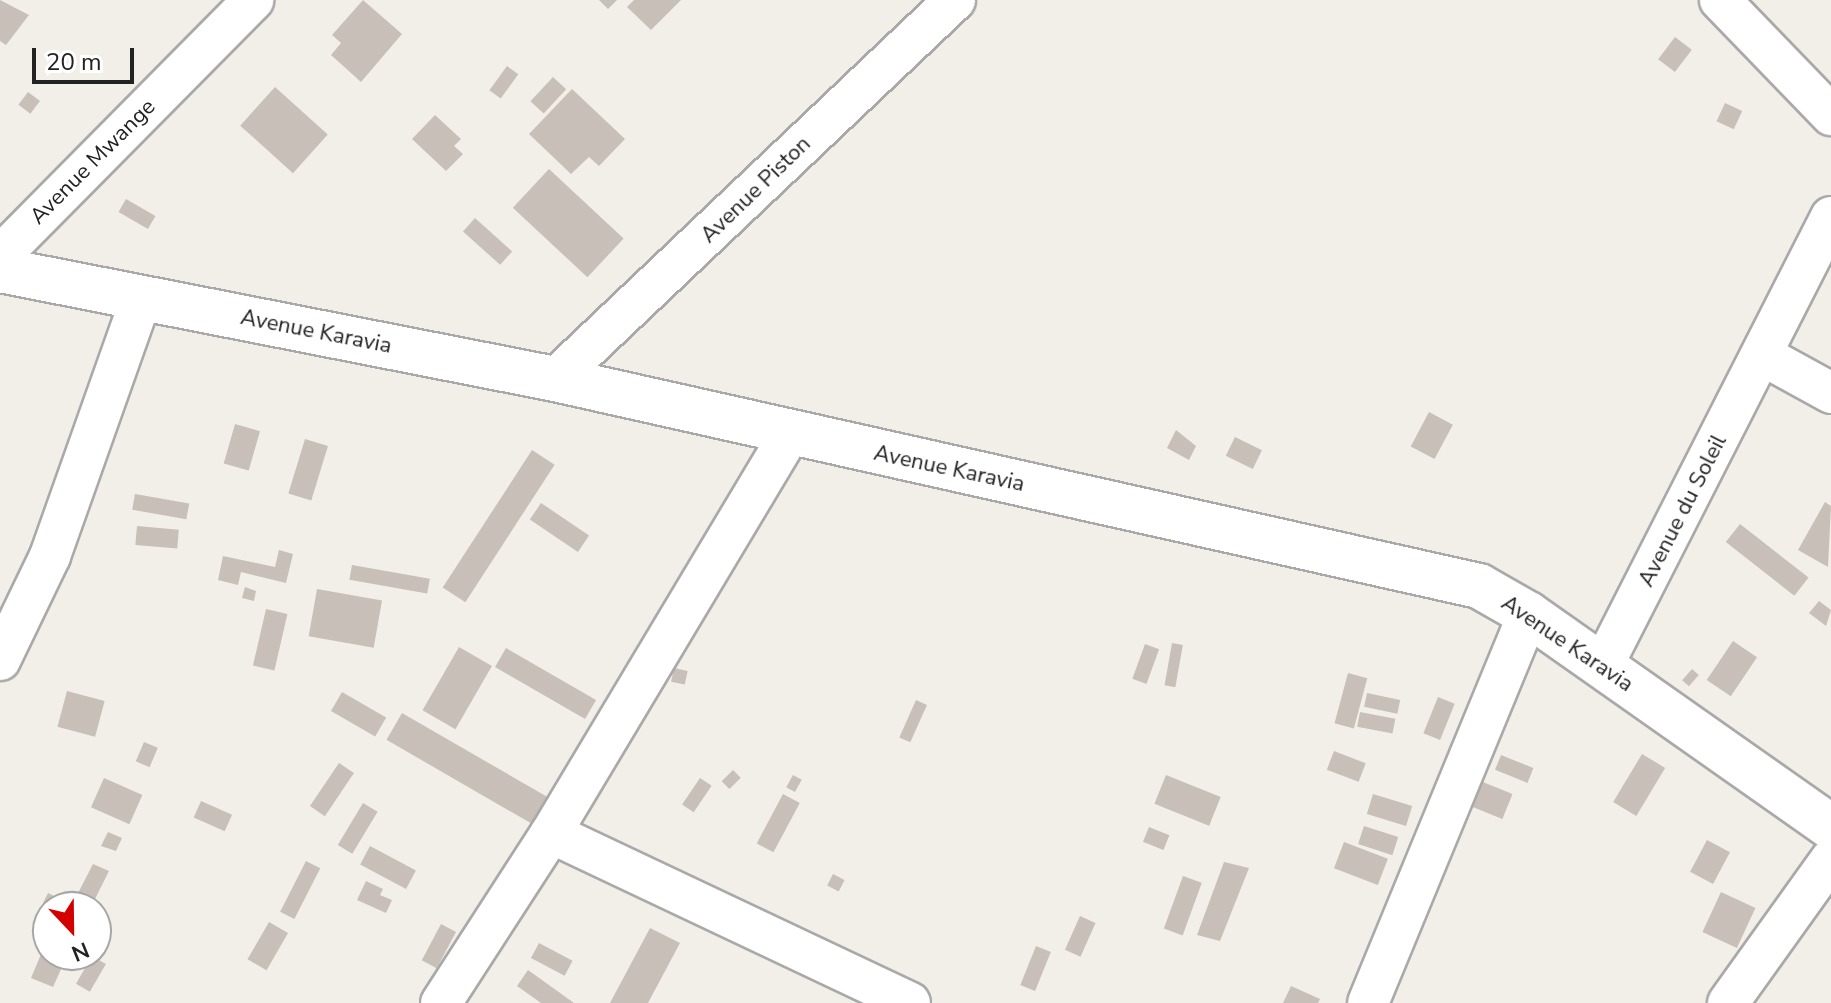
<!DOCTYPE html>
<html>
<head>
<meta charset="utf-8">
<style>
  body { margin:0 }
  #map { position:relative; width:1831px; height:1003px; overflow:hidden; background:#f2efe9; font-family:"Nunito Sans",sans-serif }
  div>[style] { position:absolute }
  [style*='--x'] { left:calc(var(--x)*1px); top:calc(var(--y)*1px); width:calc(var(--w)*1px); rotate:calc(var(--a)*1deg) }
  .building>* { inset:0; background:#c7bfb8; transform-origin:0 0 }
  .roads { filter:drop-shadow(2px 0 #a9a9a9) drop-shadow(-2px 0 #a9a9a9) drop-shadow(0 2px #a9a9a9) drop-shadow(0 -2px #a9a9a9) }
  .minor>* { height:40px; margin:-20px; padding:0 20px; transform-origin:20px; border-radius:20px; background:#fff }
  .tertiary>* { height:44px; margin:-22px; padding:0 22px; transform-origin:22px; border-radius:22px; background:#fff }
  span { translate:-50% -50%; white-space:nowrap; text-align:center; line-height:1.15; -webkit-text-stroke:8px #fff; paint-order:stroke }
  .street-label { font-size:22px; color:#222 }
  .north { position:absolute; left:32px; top:891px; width:80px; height:80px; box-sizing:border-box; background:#fff; border:2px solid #a7a7a7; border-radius:50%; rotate:158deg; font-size:22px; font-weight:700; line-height:32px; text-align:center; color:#222 }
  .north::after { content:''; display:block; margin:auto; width:28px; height:36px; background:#d40000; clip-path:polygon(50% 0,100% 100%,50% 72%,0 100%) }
  .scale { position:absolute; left:32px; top:48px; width:102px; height:36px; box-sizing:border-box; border:4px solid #222; border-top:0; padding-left:10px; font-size:24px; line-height:28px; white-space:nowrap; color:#222; -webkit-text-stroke:6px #fff; paint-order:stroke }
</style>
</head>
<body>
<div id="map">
  <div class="building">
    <i style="clip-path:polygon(0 0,29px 15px,6px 45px,0 41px)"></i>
    <i style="clip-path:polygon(363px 0,402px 34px,361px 82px,331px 55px,341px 43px,332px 35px)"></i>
    <i style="clip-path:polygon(599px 0,617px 0,608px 9px)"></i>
    <i style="clip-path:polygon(634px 0,681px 0,651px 30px,627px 7px)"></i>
    <i style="left:1675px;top:37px;width:21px;height:28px;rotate:37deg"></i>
    <i style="left:507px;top:66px;width:14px;height:30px;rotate:36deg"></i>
    <i style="left:553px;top:77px;width:18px;height:33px;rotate:43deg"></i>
    <i style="left:275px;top:87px;width:71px;height:52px;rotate:42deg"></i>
    <i style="clip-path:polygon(572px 89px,625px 139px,599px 166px,589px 157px,571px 174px,529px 134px)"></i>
    <i style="left:28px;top:92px;width:15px;height:16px;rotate:37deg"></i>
    <i style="left:1725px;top:103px;width:19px;height:20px;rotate:25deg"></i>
    <i style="clip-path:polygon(435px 115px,461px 139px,454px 146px,463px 154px,446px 171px,412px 139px)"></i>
    <i style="left:549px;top:169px;width:102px;height:53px;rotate:43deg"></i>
    <i style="left:126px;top:199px;width:34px;height:15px;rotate:30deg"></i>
    <i style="left:475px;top:218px;width:50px;height:18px;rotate:42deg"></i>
    <i style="left:1429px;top:412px;width:27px;height:39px;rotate:28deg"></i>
    <i style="left:235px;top:424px;width:26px;height:41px;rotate:16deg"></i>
    <i style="clip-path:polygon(1176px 430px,1196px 446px,1189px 460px,1167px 448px)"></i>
    <i style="left:1235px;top:437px;width:30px;height:21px;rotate:26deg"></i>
    <i style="left:305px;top:439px;width:24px;height:57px;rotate:17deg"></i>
    <i style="left:532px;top:450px;width:27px;height:164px;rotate:33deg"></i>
    <i style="left:135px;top:494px;width:55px;height:16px;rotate:10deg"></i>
    <i style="clip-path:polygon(1825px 502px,1831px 506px,1828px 567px,1798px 550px)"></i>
    <i style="left:541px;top:503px;width:58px;height:20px;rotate:34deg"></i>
    <i style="left:1740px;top:524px;width:87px;height:23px;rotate:38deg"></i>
    <i style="left:137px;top:526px;width:42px;height:19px;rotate:5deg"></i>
    <i style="clip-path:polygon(279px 550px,293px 554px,286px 583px,241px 572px,238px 585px,218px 580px,223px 556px,275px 567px)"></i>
    <i style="left:352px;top:565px;width:79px;height:15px;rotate:10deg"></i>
    <i style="clip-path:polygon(245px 587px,256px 591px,254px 601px,242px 598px)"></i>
    <i style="left:317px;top:589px;width:66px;height:48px;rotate:10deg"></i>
    <i style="clip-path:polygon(1819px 601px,1831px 610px,1826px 626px,1809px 613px)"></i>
    <i style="left:266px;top:609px;width:22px;height:58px;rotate:13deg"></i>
    <i style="left:1733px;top:641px;width:29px;height:47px;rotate:34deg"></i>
    <i style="left:1172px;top:643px;width:11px;height:43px;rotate:10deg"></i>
    <i style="left:1145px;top:644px;width:15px;height:37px;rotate:20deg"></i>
    <i style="left:459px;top:647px;width:38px;height:73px;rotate:30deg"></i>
    <i style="left:506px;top:648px;width:104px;height:22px;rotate:30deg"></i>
    <i style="left:674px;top:668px;width:14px;height:14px;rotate:12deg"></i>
    <i style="left:1692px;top:669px;width:9px;height:15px;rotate:41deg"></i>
    <i style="left:1348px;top:673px;width:20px;height:52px;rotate:15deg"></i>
    <i style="left:67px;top:691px;width:39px;height:37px;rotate:15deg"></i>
    <i style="left:342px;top:692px;width:51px;height:22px;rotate:30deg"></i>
    <i style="left:1367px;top:693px;width:34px;height:14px;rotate:12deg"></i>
    <i style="left:1438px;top:697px;width:18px;height:39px;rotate:22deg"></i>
    <i style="left:916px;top:700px;width:12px;height:41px;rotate:24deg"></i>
    <i style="left:1360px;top:712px;width:36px;height:15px;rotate:11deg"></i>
    <i style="left:402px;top:713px;width:168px;height:31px;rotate:30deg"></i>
    <i style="left:144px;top:742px;width:15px;height:21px;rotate:23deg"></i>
    <i style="left:1334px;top:751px;width:34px;height:20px;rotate:21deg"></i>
    <i style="left:1642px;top:754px;width:27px;height:56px;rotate:31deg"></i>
    <i style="left:1501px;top:755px;width:35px;height:16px;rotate:22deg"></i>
    <i style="left:339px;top:763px;width:18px;height:52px;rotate:34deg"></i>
    <i style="left:733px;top:770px;width:11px;height:16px;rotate:45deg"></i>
    <i style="left:793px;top:775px;width:10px;height:14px;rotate:29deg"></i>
    <i style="left:1166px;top:775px;width:59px;height:31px;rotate:22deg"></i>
    <i style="left:1468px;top:776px;width:48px;height:27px;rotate:22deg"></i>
    <i style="left:104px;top:778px;width:42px;height:32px;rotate:24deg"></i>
    <i style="left:700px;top:778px;width:14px;height:32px;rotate:34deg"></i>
    <i style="left:783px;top:794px;width:19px;height:56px;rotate:28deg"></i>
    <i style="left:1373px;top:794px;width:41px;height:21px;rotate:17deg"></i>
    <i style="left:201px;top:801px;width:34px;height:18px;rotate:24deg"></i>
    <i style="left:363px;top:803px;width:17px;height:49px;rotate:31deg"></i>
    <i style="left:1364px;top:826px;width:36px;height:19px;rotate:18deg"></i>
    <i style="left:1149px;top:827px;width:22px;height:16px;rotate:22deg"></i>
    <i style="clip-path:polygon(108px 832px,122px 838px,116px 851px,101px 846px)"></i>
    <i style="left:1707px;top:840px;width:26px;height:36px;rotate:28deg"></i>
    <i style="left:1344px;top:842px;width:47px;height:28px;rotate:21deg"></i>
    <i style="left:370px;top:846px;width:52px;height:21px;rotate:28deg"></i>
    <i style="left:306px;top:861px;width:16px;height:57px;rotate:27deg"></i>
    <i style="clip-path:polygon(1224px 862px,1249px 868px,1220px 941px,1197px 935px)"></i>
    <i style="clip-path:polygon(93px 864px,109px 871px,91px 907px,48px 907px,48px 913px,40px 909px,48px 893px,72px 905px)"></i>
    <i style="left:833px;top:874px;width:13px;height:13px;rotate:27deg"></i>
    <i style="left:1183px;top:876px;width:20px;height:56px;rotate:20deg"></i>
    <i style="clip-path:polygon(366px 881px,383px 889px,380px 895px,392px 900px,386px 913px,357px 900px)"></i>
    <i style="left:1721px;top:892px;width:38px;height:44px;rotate:25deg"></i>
    <i style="left:1080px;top:916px;width:17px;height:37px;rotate:24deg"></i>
    <i style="left:269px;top:922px;width:22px;height:43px;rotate:30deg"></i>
    <i style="left:441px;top:924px;width:17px;height:41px;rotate:28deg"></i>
    <i style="clip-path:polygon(46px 926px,48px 927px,48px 943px,39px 939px)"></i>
    <i style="clip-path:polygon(650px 928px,680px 943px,648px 1003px,610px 1003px)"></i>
    <i style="left:539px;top:943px;width:38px;height:17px;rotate:28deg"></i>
    <i style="left:1036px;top:946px;width:16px;height:42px;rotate:22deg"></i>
    <i style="clip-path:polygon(44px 947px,48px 955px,67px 956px,53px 987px,31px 978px)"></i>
    <i style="left:92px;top:956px;width:16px;height:32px;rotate:30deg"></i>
    <i style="clip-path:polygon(528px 970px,574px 1003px,541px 1003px,517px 986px)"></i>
    <i style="clip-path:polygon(1291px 986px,1320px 999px,1318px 1003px,1283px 1003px)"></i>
  </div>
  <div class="roads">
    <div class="minor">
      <i style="--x:1720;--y:0;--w:160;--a:46"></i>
      <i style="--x:0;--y:256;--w:360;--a:-45.3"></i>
      <i style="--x:1762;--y:355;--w:79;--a:28.8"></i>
      <i style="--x:555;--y:379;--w:551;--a:-43.46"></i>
      <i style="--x:0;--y:660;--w:115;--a:-64.3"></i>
      <i style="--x:50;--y:556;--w:273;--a:-70.5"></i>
      <i style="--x:1602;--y:667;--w:505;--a:-63.03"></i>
      <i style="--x:551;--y:833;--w:397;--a:25.3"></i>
      <i style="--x:441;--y:1003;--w:202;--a:-57.1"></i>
      <i style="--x:551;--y:833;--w:465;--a:-59.1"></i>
      <i style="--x:1368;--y:1003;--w:421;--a:-67.6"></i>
      <i style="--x:1728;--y:1003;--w:177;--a:-54.4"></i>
    </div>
    <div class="tertiary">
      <i style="--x:0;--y:270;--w:566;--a:11.11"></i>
      <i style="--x:555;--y:379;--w:947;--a:12.63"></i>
      <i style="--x:1479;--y:586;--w:56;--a:29.7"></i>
      <i style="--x:1528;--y:614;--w:370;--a:35.1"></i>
    </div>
  </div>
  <div class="street-label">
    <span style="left:93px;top:162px;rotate:-45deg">Avenue Mwange</span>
    <span style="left:756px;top:190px;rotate:-44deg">Avenue Piston</span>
    <span style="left:316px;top:332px;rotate:11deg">Avenue Karavia</span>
    <span style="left:949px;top:469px;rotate:12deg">Avenue Karavia</span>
    <span style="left:1683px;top:511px;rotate:-63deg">Avenue du Soleil</span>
    <span style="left:1567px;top:644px;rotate:34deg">Avenue Karavia</span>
  </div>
  <div class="north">N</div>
  <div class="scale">20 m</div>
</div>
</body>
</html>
